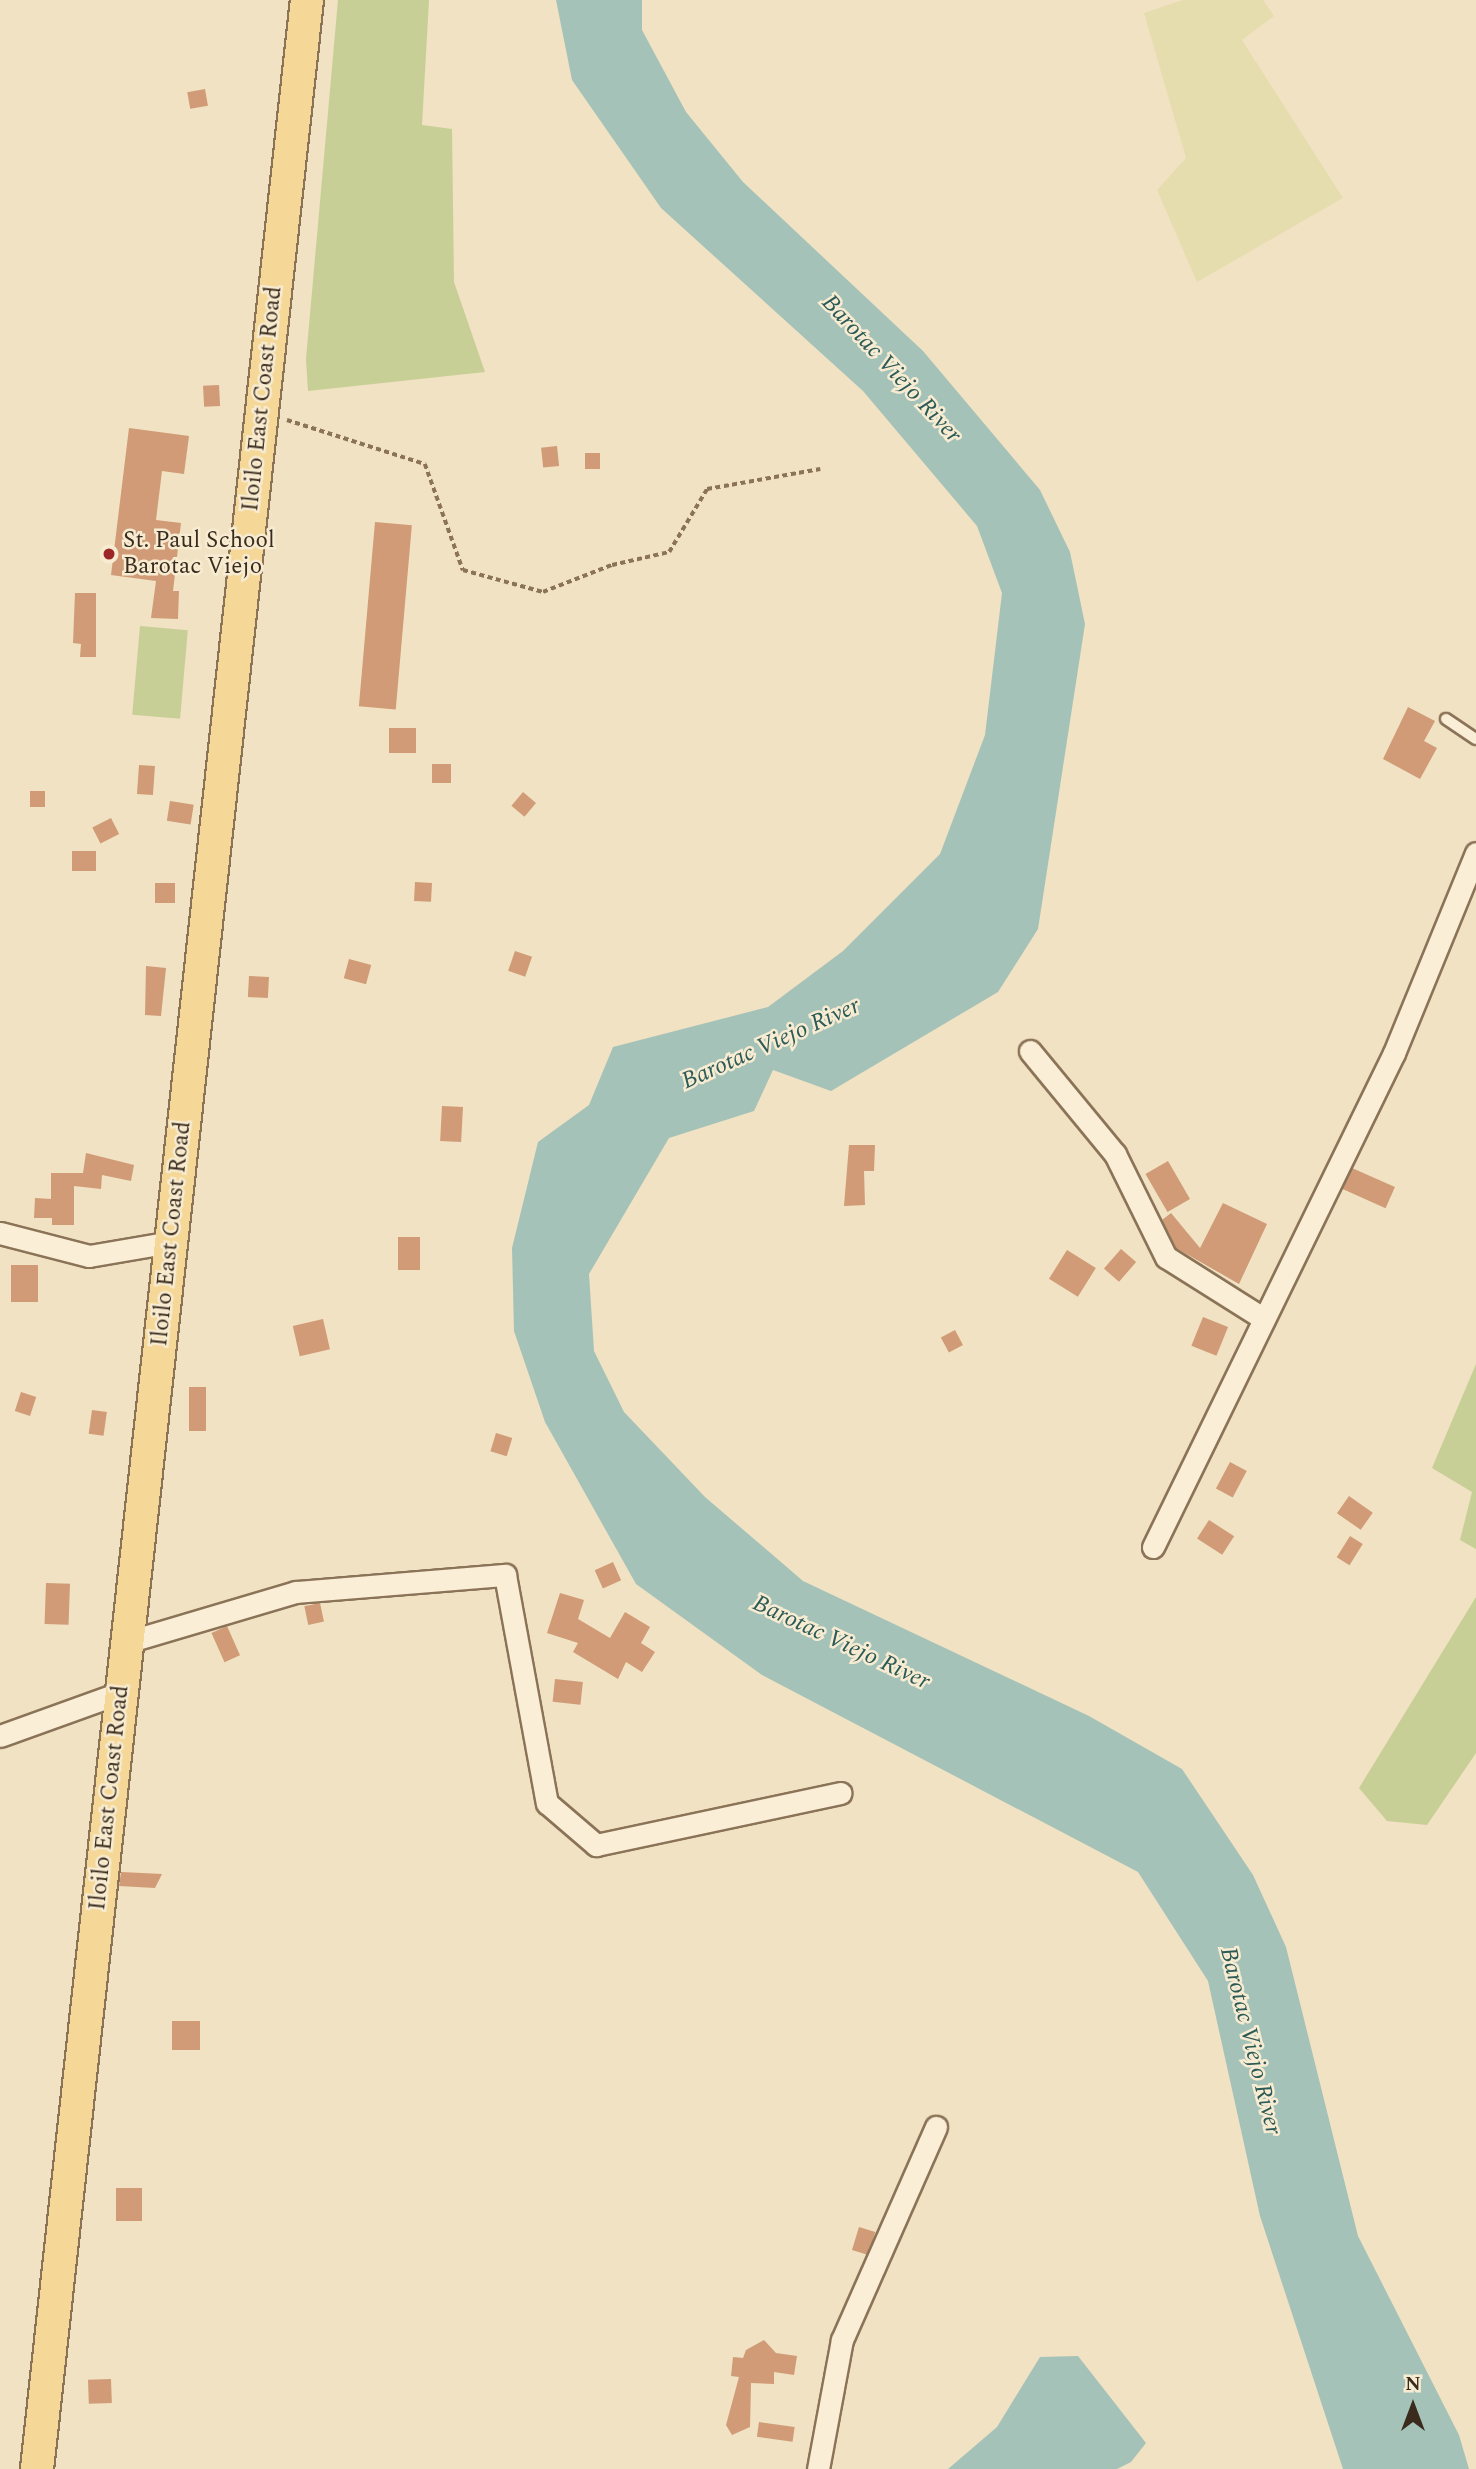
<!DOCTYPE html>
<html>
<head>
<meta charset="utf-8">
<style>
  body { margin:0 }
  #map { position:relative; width:1476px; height:2469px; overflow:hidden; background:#f0e2c2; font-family:Spectral,serif }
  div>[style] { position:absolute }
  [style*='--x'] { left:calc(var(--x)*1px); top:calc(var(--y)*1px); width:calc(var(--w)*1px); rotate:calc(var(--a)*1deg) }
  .farmland>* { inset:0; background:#e6ddaf }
  .green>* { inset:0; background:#c8cf96; transform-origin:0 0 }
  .water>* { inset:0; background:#a5c2b9 }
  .building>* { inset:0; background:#d09b76; transform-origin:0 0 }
  .path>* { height:3.5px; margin-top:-1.75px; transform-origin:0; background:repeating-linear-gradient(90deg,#8b7358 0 5px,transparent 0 8.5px) }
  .roads { filter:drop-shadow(2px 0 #8b7358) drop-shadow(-2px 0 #8b7358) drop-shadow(0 2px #8b7358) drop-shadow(0 -2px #8b7358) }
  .service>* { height:10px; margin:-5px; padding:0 5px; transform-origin:5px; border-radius:5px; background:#faefd6 }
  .minor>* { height:21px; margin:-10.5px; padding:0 10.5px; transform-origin:10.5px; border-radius:10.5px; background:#faefd6 }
  .primary>* { height:32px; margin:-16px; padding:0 16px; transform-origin:16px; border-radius:16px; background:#f5d798 }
  .dots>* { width:19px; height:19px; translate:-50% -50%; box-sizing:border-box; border:4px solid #f7ecd2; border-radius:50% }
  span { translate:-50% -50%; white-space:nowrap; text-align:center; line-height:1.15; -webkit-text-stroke:5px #f7ecd2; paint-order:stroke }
  .street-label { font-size:23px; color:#3a2b1d }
  .poi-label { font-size:23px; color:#3a2b1d }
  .left { translate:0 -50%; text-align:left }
  .water-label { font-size:24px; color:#2c5a57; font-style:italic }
  .north { position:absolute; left:1378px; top:2371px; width:70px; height:70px; -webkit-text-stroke:5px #f7ecd2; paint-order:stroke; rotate:0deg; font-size:19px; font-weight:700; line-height:28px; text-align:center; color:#3a2b1d }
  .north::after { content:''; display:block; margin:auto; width:24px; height:32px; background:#3a2b1d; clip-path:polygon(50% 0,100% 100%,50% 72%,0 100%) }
</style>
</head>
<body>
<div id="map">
  <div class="farmland">
    <i style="clip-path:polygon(1183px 0,1263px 0,1274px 16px,1242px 40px,1343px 198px,1197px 282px,1157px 190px,1186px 158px,1144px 13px)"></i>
  </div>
  <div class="green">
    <i style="clip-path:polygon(338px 0,429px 0,422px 125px,452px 129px,454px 282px,485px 372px,308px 391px,306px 359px)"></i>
    <i style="left:140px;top:626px;width:48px;height:89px;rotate:5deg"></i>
    <i style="clip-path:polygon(1476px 1364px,1476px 1549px,1460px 1540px,1472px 1492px,1432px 1468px)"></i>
    <i style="clip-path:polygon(1476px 1597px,1476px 1753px,1427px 1825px,1387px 1821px,1359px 1788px)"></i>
  </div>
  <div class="water">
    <i style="clip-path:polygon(556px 0,642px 0,642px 30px,686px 112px,743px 182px,923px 351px,1040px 490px,1070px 552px,1085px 624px,1038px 929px,998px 992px,831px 1091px,773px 1070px,754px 1111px,669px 1138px,589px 1274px,594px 1351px,624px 1412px,705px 1497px,803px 1581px,1089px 1716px,1182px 1769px,1253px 1875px,1286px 1947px,1358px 2236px,1459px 2435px,1469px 2469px,1343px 2469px,1260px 2216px,1208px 1981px,1138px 1872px,762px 1675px,636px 1584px,545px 1422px,514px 1331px,512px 1248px,538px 1142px,589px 1105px,613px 1047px,768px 1007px,843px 951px,940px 854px,985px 735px,1002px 593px,977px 526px,863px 391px,661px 208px,572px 80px)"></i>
    <i style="clip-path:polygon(1078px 2356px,1146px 2443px,1131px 2462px,1117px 2469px,948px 2469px,997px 2427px,1040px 2357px)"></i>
  </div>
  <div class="building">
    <i style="left:205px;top:89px;width:17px;height:18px;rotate:80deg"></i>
    <i style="left:219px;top:385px;width:21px;height:16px;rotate:87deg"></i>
    <i style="clip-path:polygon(129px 428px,189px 436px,184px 474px,162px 471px,156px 520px,181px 523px,173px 591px,179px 591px,178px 619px,151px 618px,156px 581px,111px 575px)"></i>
    <i style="left:557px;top:446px;width:20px;height:16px;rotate:84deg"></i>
    <i style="left:585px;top:453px;width:15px;height:16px"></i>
    <i style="left:375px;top:522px;width:37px;height:185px;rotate:5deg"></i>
    <i style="clip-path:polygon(75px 593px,96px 593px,96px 657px,80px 657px,81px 644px,73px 643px)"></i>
    <i style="clip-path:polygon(1408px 707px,1435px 721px,1424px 741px,1437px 748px,1420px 779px,1383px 759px)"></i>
    <i style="left:416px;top:728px;width:25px;height:27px;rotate:90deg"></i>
    <i style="left:432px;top:764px;width:19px;height:19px"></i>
    <i style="left:139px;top:765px;width:16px;height:29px;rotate:4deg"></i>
    <i style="left:30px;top:791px;width:15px;height:16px"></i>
    <i style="left:523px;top:792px;width:17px;height:18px;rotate:40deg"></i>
    <i style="left:170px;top:801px;width:24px;height:20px;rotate:9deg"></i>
    <i style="left:111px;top:818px;width:18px;height:21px;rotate:63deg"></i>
    <i style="left:72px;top:851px;width:24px;height:20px"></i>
    <i style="left:415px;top:882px;width:17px;height:19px;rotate:3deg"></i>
    <i style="left:155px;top:883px;width:20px;height:20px"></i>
    <i style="left:515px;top:951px;width:18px;height:21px;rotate:19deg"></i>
    <i style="left:349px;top:959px;width:23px;height:20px;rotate:15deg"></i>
    <i style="clip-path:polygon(146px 966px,166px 968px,161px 1016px,145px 1015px)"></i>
    <i style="left:249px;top:976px;width:20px;height:21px;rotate:3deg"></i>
    <i style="left:442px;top:1106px;width:21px;height:35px;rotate:3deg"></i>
    <i style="clip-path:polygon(849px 1145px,875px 1145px,874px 1171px,864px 1171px,865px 1205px,844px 1206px)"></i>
    <i style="clip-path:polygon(86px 1153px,134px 1165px,131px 1181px,102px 1175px,101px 1189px,74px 1186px,74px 1225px,52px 1225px,52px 1218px,34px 1218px,35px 1198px,51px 1199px,51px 1173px,83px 1173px)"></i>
    <i style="left:1168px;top:1161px;width:44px;height:26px;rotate:60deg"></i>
    <i style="left:1352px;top:1168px;width:47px;height:23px;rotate:24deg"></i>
    <i style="clip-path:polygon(1223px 1203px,1267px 1224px,1239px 1284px,1176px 1248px,1162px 1220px,1171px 1213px,1200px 1248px)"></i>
    <i style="left:398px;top:1237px;width:22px;height:33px"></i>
    <i style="left:1121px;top:1249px;width:20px;height:26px;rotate:41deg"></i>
    <i style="left:1067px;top:1250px;width:34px;height:34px;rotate:32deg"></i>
    <i style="left:11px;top:1265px;width:27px;height:37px"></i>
    <i style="left:1203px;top:1317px;width:27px;height:31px;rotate:22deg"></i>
    <i style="left:323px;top:1319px;width:31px;height:31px;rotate:77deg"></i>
    <i style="left:955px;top:1330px;width:17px;height:16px;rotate:62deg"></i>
    <i style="left:189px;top:1387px;width:17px;height:44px"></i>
    <i style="left:21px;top:1392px;width:16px;height:20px;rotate:18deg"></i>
    <i style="left:92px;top:1410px;width:15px;height:24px;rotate:8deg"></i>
    <i style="left:496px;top:1433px;width:17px;height:19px;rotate:17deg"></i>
    <i style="left:1230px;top:1462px;width:19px;height:30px;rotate:28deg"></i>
    <i style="left:1349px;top:1496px;width:29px;height:21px;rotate:35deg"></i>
    <i style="left:1209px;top:1520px;width:30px;height:22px;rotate:33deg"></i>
    <i style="left:1350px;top:1536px;width:15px;height:25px;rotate:32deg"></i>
    <i style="left:613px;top:1562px;width:20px;height:20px;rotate:66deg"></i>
    <i style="left:46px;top:1583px;width:24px;height:41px;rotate:2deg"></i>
    <i style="clip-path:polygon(560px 1593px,584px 1600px,578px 1619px,610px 1638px,625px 1612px,650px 1627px,641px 1643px,655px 1652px,642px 1672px,626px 1662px,618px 1679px,573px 1652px,578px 1643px,547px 1633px)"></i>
    <i style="left:320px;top:1603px;width:19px;height:16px;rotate:78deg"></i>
    <i style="left:227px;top:1626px;width:32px;height:17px;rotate:66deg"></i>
    <i style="left:555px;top:1679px;width:28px;height:23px;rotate:6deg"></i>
    <i style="clip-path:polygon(121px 1872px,162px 1874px,155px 1888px,119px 1886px)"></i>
    <i style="left:172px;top:2021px;width:28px;height:29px"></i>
    <i style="left:116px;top:2188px;width:26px;height:33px"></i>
    <i style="left:859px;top:2227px;width:17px;height:24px;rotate:17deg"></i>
    <i style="clip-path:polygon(764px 2340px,776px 2353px,797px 2356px,794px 2375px,774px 2372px,774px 2384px,751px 2383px,750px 2427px,732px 2435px,726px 2425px,739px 2377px,731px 2376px,733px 2357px,743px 2358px,746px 2350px)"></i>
    <i style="left:111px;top:2379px;width:24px;height:23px;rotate:88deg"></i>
    <i style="left:759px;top:2422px;width:36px;height:15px;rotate:8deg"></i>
  </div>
  <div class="path">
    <i style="--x:287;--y:420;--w:145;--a:17.7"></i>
    <i style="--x:425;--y:464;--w:113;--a:70.3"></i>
    <i style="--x:463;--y:570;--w:83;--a:15.4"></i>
    <i style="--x:543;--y:592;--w:74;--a:-21.4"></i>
    <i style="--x:612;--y:565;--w:58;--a:-12.8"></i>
    <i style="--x:669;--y:552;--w:74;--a:-58.9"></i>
    <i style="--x:707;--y:489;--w:115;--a:-10"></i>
  </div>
  <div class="roads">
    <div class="service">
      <i style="--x:1446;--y:719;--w:36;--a:34"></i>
    </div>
    <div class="minor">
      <i style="--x:1030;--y:1051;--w:134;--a:50.5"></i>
      <i style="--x:1115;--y:1154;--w:115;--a:63.7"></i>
      <i style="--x:1166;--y:1257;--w:116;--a:32.3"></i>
      <i style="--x:0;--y:1233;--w:92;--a:14.5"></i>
      <i style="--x:89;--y:1256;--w:83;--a:-9.7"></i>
      <i style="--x:1153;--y:1547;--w:550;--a:-63.99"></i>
      <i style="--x:1394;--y:1053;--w:216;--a:-67.7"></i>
      <i style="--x:127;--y:1642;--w:176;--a:-16.5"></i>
      <i style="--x:296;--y:1592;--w:210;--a:-4.7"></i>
      <i style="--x:505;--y:1575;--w:232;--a:79.6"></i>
      <i style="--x:547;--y:1803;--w:65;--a:40.6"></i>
      <i style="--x:596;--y:1845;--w:250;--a:-12"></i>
      <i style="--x:0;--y:1736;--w:130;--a:-19.8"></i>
      <i style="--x:818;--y:2469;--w:131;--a:-79.5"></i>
      <i style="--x:842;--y:2340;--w:233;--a:-66.2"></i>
    </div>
    <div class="primary">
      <i style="--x:37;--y:2469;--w:2484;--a:-83.76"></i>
    </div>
  </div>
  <div class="dots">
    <i style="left:109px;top:554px;background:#9d2627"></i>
  </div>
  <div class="street-label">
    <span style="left:263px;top:399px;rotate:-84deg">Iloilo East Coast Road</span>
    <span style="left:172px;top:1234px;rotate:-84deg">Iloilo East Coast Road</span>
    <span style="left:110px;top:1798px;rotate:-84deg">Iloilo East Coast Road</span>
  </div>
  <div class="poi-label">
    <span class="left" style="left:123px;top:554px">St. Paul School<br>Barotac Viejo</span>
  </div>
  <div class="water-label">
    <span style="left:891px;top:369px;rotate:47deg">Barotac Viejo River</span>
    <span style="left:771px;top:1044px;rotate:-24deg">Barotac Viejo River</span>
    <span style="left:841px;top:1643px;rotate:25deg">Barotac Viejo River</span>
    <span style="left:1250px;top:2041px;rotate:76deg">Barotac Viejo River</span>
  </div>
  <div class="north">N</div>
</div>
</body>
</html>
